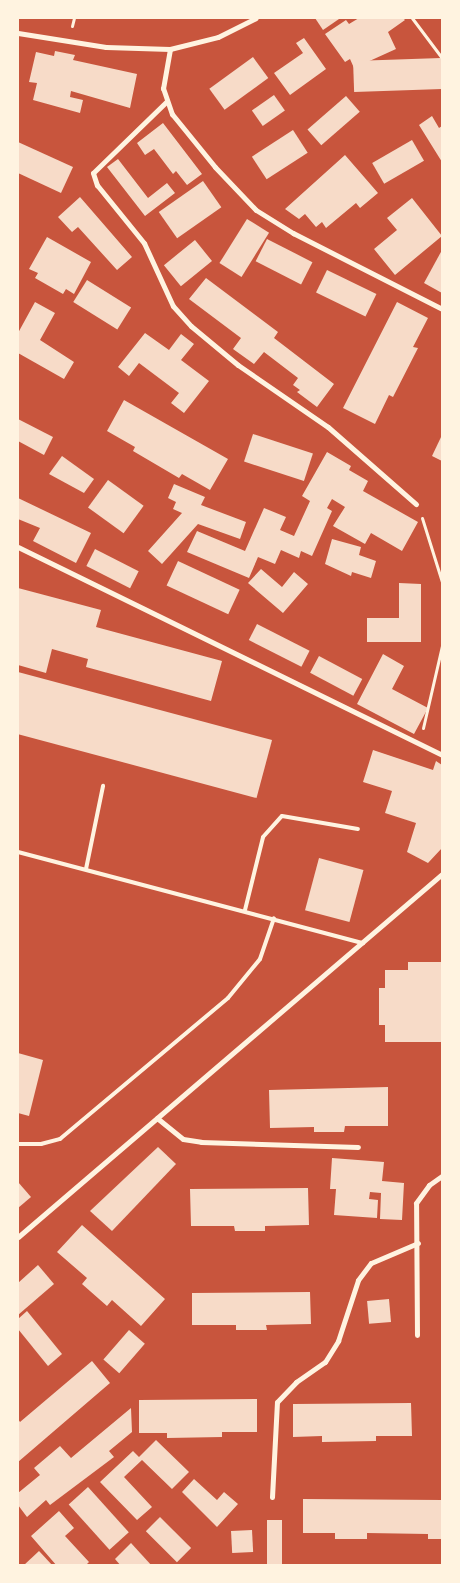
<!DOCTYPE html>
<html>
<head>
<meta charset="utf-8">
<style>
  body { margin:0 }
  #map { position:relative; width:460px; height:1583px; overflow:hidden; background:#c8553d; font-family:Spectral,serif }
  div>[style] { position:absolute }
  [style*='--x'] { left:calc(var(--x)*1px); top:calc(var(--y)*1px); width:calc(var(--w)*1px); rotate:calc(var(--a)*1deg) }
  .building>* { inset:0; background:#f7dbc8; transform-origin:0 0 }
  .path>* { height:3px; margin:-1.5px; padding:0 1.5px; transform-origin:1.5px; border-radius:1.5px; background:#fff3e0 }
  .service>* { height:4px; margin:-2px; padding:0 2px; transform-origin:2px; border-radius:2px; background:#fff3e0 }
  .minor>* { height:5px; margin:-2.5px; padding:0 2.5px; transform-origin:2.5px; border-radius:2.5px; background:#fff3e0 }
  span { translate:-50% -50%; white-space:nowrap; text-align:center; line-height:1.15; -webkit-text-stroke:4px #fff3e0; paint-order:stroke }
  .frame { position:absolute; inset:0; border:19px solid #fff3e0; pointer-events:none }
</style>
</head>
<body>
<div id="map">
  <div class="building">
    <i style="clip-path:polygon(315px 18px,338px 18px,339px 19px,323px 30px)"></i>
    <i style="clip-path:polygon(359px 18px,403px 18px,405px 20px,388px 32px,396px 49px,354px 68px,350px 59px,345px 62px,325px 34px,346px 20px,349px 24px)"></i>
    <i style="clip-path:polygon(304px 38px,326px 69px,290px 95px,274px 73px,303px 53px,296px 43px)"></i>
    <i style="clip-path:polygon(55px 51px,75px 55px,73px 60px,137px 74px,130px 108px,71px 91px,70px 97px,83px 100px,80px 113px,33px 100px,37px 83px,29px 82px,36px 52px,54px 56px)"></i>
    <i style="left:253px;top:57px;width:26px;height:54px;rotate:54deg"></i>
    <i style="left:441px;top:58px;width:31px;height:88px;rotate:88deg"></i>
    <i style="left:274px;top:95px;width:19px;height:27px;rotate:55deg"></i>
    <i style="left:346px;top:96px;width:21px;height:51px;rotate:49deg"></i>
    <i style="clip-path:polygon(432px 116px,439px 128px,442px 126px,442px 162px,419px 125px)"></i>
    <i style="clip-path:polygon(163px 123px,202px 174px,187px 185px,176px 171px,173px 174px,154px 149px,145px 155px,137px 143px)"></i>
    <i style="left:293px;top:130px;width:27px;height:49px;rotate:57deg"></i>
    <i style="left:412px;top:140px;width:24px;height:46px;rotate:60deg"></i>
    <i style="clip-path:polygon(18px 142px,73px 167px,61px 193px,18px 173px)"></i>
    <i style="clip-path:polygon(345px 155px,378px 193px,360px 208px,356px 203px,326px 228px,322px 222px,316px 227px,305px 214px,299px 219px,285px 209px)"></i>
    <i style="clip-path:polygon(118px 159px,148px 198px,167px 183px,175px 193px,145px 216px,107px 167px)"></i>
    <i style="left:203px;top:181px;width:32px;height:54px;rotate:55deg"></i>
    <i style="clip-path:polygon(80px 197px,132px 257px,117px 270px,78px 227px,72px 232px,58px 217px)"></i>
    <i style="clip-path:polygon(412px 198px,442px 236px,395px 275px,374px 249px,397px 230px,387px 218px)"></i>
    <i style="left:247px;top:219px;width:26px;height:52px;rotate:32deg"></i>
    <i style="clip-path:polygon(47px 237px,91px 262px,74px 294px,66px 289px,63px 294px,35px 278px,38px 273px,29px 269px)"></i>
    <i style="left:267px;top:239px;width:51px;height:25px;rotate:27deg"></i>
    <i style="left:195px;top:240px;width:27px;height:40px;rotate:51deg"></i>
    <i style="clip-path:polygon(442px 250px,442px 293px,424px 283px)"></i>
    <i style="left:327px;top:270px;width:55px;height:25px;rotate:26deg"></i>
    <i style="clip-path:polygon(206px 278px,278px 332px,274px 338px,334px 384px,317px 407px,297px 392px,300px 390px,293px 385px,298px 378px,264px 352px,254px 364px,233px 349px,241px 338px,189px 299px)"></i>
    <i style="left:87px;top:280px;width:52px;height:26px;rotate:32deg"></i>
    <i style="clip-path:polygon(35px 302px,55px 313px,40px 340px,74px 362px,64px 379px,18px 353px,18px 333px)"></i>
    <i style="clip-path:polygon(397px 302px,428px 318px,413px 347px,418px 348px,393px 397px,389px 395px,375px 424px,343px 408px)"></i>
    <i style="clip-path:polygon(145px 333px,169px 350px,181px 334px,194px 344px,181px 360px,209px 381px,184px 413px,171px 403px,179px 393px,139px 363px,129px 376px,118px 367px)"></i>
    <i style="clip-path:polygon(124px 400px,228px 459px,210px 490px,182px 474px,179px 478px,133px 451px,135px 447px,107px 431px)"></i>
    <i style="clip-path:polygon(18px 419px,53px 437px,44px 455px,18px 441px)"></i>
    <i style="left:253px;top:434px;width:63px;height:29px;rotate:18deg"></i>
    <i style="clip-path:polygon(442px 435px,442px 461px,432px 456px)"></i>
    <i style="clip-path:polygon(327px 452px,351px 466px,349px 470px,368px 481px,363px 491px,418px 522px,402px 551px,371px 533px,365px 544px,333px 526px,345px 507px,332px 499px,327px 508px,332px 511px,312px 556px,301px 551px,299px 558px,281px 550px,275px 564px,258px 557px,249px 578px,187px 552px,197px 531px,245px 551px,264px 508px,286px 517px,280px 530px,294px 536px,310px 501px,302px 496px)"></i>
    <i style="clip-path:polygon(62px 456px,94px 479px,84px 493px,49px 474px)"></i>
    <i style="left:108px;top:480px;width:44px;height:34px;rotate:36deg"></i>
    <i style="clip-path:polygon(174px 484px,205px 497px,201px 505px,246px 522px,240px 539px,198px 524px,162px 564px,148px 551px,182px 513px,173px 509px,176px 502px,168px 498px)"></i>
    <i style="clip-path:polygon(18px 498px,91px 533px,76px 563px,33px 541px,40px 528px,18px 519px)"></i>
    <i style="clip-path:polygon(332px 539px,361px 547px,359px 555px,376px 561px,371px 578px,352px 572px,351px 576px,325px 564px)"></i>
    <i style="left:95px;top:549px;width:49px;height:19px;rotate:27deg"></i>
    <i style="left:178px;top:561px;width:68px;height:27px;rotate:25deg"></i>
    <i style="clip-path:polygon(261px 569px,282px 587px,294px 572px,308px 584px,283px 613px,248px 583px)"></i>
    <i style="clip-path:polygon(399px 583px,421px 584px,421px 642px,367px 642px,367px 618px,399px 618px)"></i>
    <i style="clip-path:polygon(18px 588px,101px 610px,96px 627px,222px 661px,211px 701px,86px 667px,88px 659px,52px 649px,46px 673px,18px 665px)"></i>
    <i style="left:257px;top:624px;width:59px;height:18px;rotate:27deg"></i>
    <i style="clip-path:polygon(383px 654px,404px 666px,392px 689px,428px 708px,414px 734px,357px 704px)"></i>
    <i style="left:319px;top:656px;width:49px;height:19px;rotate:28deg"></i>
    <i style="left:18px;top:672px;width:263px;height:60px;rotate:15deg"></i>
    <i style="clip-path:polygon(373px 750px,433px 770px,436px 761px,442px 765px,442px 848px,428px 863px,407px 852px,416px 823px,385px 813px,392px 791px,363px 782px)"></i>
    <i style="left:319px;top:858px;width:46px;height:54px;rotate:15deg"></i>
    <i style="clip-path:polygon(408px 962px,442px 962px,442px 1042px,385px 1042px,385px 1025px,379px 1025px,379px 988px,385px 988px,385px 970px,408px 970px)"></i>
    <i style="clip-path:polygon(18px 1053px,43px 1060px,29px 1116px,18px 1113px)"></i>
    <i style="clip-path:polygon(388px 1087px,388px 1126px,345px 1126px,344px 1132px,314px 1132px,314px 1127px,270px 1128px,269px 1090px)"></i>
    <i style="clip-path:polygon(158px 1147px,176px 1164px,112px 1231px,90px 1211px)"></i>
    <i style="clip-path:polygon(332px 1158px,384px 1162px,382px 1181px,404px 1183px,402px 1220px,380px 1219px,381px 1193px,370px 1192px,369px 1199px,378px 1200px,377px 1218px,334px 1215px,336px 1189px,330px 1189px)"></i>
    <i style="clip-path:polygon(18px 1182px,31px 1197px,18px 1208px)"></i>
    <i style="clip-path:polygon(308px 1188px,309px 1225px,265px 1226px,265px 1231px,235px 1231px,234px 1226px,191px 1226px,190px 1189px)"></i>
    <i style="clip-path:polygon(82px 1225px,165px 1299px,141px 1326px,112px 1300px,107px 1306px,82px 1284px,87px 1278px,57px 1252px)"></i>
    <i style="clip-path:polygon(38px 1265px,54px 1284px,18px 1315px,18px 1283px)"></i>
    <i style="clip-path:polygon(310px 1292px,311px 1324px,266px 1325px,267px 1330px,236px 1330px,236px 1325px,192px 1325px,192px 1293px)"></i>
    <i style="left:389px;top:1299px;width:23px;height:22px;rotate:85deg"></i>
    <i style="clip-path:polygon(27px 1311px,62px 1354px,48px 1366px,18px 1329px,18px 1319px)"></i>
    <i style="left:129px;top:1330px;width:21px;height:39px;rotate:41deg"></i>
    <i style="clip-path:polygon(92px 1361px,110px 1383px,18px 1462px,18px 1419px,20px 1422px)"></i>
    <i style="clip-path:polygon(257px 1399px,257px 1432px,222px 1432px,222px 1437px,167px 1438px,167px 1433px,139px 1433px,139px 1400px)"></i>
    <i style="clip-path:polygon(411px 1403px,412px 1436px,376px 1436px,376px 1441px,322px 1442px,322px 1436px,293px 1437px,293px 1404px)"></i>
    <i style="clip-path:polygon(131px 1408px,132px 1432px,109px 1451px,114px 1457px,50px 1505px,46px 1500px,27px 1517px,18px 1505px,18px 1493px,40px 1475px,34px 1468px,60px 1446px,71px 1458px)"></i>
    <i style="clip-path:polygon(156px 1440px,189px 1472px,172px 1489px,142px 1460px,124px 1477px,152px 1507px,137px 1520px,100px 1482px,133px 1451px,139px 1457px)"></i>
    <i style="clip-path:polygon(194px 1479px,217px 1500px,224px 1492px,238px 1504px,217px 1527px,182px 1492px)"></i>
    <i style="left:88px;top:1487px;width:61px;height:26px;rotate:48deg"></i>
    <i style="clip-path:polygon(303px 1499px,442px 1500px,442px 1539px,428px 1539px,428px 1534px,367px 1533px,367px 1539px,335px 1539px,335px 1533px,303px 1533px)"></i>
    <i style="clip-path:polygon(59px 1511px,74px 1528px,65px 1536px,89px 1562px,85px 1566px,57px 1566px,31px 1536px)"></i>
    <i style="left:160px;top:1517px;width:44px;height:20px;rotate:45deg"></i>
    <i style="left:267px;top:1520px;width:15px;height:46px"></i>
    <i style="left:252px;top:1530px;width:22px;height:21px;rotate:87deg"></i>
    <i style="clip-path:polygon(131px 1543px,152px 1566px,121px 1566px,115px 1559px)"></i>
    <i style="clip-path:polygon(39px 1551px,53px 1566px,23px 1566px)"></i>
  </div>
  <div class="path">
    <i style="--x:412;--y:18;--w:50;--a:53.1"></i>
    <i style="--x:72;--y:26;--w:8;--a:-76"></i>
    <i style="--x:422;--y:518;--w:67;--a:72.6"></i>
    <i style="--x:423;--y:728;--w:84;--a:-77"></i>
  </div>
  <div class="service">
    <i style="--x:18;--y:852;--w:357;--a:14.8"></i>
    <i style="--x:86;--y:869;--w:85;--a:-78.4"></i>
    <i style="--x:245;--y:910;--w:75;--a:-76.1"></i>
    <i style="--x:263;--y:837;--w:28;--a:-48"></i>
    <i style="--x:282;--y:816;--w:77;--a:9.7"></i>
    <i style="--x:18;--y:1144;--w:23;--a:0"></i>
    <i style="--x:41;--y:1144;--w:20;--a:-15"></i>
    <i style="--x:60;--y:1139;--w:219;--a:-40"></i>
    <i style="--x:228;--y:998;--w:50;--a:-50.6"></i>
    <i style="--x:260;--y:959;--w:43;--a:-71.1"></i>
  </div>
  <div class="minor">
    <i style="--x:18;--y:33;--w:89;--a:9"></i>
    <i style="--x:106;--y:47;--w:64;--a:1.8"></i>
    <i style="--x:170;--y:49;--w:49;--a:-14"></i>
    <i style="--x:218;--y:37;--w:42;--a:-26.6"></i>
    <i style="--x:170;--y:49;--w:40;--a:100"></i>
    <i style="--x:163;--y:88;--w:28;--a:71"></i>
    <i style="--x:172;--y:114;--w:68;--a:50.9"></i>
    <i style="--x:215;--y:167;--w:59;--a:46.4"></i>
    <i style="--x:256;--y:210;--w:44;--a:31.9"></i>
    <i style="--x:293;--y:233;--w:167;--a:27"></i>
    <i style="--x:167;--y:101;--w:103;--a:135.8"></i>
    <i style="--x:93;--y:173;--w:13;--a:72"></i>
    <i style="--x:97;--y:185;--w:75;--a:51"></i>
    <i style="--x:144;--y:243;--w:69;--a:65.3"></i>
    <i style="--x:173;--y:306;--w:27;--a:48"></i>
    <i style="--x:191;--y:326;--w:61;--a:39.7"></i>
    <i style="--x:238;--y:365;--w:109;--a:34.6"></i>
    <i style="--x:328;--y:427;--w:117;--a:41.2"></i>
    <i style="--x:18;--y:547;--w:472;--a:26.1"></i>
    <i style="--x:157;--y:1118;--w:33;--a:39"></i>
    <i style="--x:183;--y:1139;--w:18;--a:9"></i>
    <i style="--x:201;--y:1142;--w:157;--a:1.8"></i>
    <i style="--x:18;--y:1237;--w:558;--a:-40.57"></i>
    <i style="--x:417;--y:1335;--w:132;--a:-90.4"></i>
    <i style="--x:416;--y:1203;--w:22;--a:-54"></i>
    <i style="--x:429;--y:1185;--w:16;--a:-35"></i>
    <i style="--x:272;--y:1497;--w:95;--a:-87"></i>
    <i style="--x:277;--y:1402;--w:28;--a:-46"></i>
    <i style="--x:296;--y:1382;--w:35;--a:-35"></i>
    <i style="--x:325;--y:1362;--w:25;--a:-58"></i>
    <i style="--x:338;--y:1341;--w:64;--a:-71.8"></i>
    <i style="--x:358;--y:1280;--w:21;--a:-53"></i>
    <i style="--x:371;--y:1263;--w:51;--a:-23.1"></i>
  </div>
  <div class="frame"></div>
</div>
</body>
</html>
